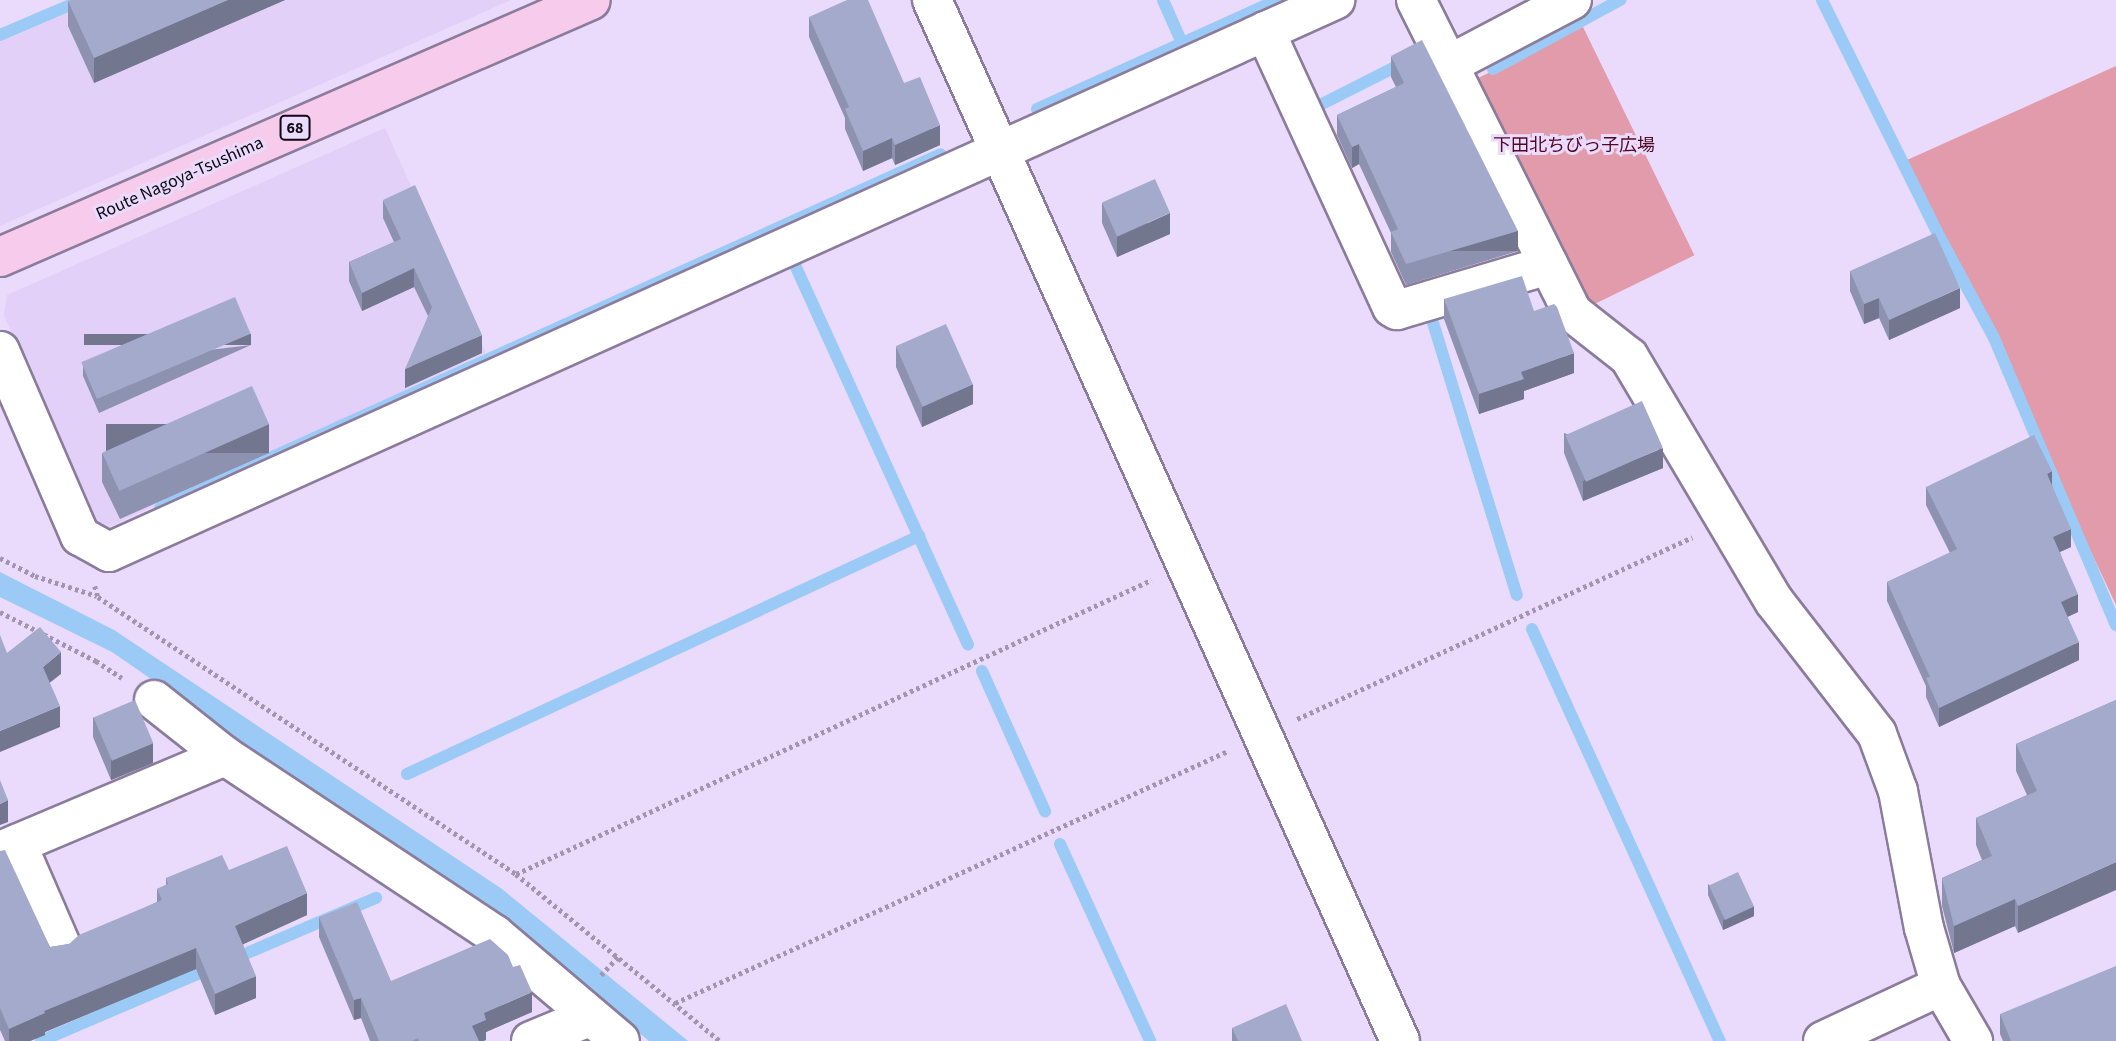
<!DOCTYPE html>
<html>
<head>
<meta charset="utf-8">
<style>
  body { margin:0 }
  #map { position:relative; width:2116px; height:1041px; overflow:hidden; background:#eadafc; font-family:"Source Sans 3","Noto Sans JP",sans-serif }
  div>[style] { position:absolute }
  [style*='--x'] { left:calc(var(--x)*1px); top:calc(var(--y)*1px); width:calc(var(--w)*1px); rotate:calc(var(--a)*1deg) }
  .built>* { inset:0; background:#e3d0f9 }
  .green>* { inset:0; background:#e19baa; transform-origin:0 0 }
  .water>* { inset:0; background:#9acaf5 }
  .stream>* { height:12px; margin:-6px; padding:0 6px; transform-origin:6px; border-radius:6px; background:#9acaf5 }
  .path>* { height:4.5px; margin-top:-2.25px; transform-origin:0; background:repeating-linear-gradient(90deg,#a295b0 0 3.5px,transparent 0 7px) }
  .roads { filter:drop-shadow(2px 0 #8b7c9b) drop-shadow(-2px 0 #8b7c9b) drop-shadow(0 2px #8b7c9b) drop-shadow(0 -2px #8b7c9b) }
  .minor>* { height:38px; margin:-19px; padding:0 19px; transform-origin:19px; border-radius:19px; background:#fff }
  .major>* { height:38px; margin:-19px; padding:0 19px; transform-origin:19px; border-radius:19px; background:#f7cbec }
  .wall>* { inset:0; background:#8c92af }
  .shaded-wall>* { inset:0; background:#72778f; transform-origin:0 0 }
  .building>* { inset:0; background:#a3aacc; transform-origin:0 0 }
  span { translate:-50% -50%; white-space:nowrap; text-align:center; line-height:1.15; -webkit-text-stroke:6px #eadafc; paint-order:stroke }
  .shield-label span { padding:2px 5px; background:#eadafc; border:2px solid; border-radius:5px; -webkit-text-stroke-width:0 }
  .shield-label { font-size:16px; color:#0e0813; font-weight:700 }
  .park-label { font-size:18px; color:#500722 }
  .street-label { font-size:18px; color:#0e0813 }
</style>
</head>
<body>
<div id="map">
  <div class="built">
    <i style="clip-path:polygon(98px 0,511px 0,0 226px,0 42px)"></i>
    <i style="clip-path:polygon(385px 128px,486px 353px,111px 526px,92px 520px,4px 315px,7px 295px)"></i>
  </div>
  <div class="green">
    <i style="left:1583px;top:27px;width:254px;height:120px;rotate:64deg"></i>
    <i style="clip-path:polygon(2116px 66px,2116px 605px,1907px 160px)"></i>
  </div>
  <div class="water">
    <i style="clip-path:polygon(0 572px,114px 630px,502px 889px,688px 1041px,649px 1041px,507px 925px,112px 652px,0 597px)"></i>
  </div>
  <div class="stream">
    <i style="--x:1163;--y:0;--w:47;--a:66.2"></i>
    <i style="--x:1822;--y:0;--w:259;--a:63.6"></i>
    <i style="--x:1937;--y:232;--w:120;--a:61.7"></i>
    <i style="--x:1994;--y:338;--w:312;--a:67"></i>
    <i style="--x:0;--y:35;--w:89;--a:-23.1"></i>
    <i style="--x:1493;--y:69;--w:145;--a:-28.5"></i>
    <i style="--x:1314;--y:108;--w:100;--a:-26.8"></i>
    <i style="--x:1037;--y:109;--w:264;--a:-24.4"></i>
    <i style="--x:795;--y:265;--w:417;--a:65.5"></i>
    <i style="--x:1421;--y:317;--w:10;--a:-24"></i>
    <i style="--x:1430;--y:313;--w:295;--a:72.9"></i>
    <i style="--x:160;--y:508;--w:857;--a:-24.38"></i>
    <i style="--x:1532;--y:629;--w:453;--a:65.5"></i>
    <i style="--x:982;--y:671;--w:154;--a:65.8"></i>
    <i style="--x:407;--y:774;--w:565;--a:-24.93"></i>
    <i style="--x:1060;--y:844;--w:217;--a:65.4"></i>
    <i style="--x:231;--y:960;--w:158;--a:-23.2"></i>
    <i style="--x:41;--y:1041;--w:185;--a:-23.2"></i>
  </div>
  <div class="path">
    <i style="--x:0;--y:558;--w:39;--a:27"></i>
    <i style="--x:35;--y:576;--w:65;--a:17.9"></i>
    <i style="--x:95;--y:586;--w:11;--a:75"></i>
    <i style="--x:98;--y:597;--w:501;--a:33.53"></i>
    <i style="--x:516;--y:874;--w:264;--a:39.3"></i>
    <i style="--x:0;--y:612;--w:108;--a:27"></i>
    <i style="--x:96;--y:661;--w:31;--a:33"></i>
    <i style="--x:1297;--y:719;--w:435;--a:-24.7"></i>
    <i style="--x:516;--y:874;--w:700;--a:-24.84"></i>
    <i style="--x:601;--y:975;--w:25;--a:-47"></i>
    <i style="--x:675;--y:1003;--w:608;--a:-24.5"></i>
  </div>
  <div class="roads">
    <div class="minor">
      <i style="--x:932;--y:0;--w:1141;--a:65.79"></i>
      <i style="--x:1416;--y:0;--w:350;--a:63.4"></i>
      <i style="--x:1573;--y:313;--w:71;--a:38.2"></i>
      <i style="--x:1629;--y:357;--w:284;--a:59.3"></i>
      <i style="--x:1774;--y:601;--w:168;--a:52.2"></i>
      <i style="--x:1877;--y:734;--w:61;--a:69.8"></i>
      <i style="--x:1898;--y:791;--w:139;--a:79.3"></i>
      <i style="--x:1924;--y:928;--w:60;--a:73.7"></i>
      <i style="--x:1941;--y:986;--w:64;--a:59.8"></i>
      <i style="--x:1265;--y:31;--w:304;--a:65.3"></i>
      <i style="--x:1392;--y:307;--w:6;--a:31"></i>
      <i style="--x:1397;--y:310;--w:158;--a:-16.6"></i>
      <i style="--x:1448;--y:65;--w:140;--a:-27.7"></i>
      <i style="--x:0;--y:351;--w:202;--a:66.6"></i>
      <i style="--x:80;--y:536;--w:33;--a:29"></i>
      <i style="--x:109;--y:552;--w:1345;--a:-24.24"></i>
      <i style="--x:154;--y:700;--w:90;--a:38.3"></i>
      <i style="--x:17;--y:844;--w:110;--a:66.5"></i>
      <i style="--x:0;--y:851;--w:244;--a:-22.9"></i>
      <i style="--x:225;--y:756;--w:323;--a:33.5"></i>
      <i style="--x:494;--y:934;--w:165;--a:40.3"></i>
      <i style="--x:531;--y:1041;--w:63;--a:-22.5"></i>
      <i style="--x:1823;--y:1041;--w:130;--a:-25"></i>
    </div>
    <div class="major">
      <i style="--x:0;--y:257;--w:644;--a:-23.5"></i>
    </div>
  </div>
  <div class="wall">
    <i style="clip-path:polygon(285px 0,94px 83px,68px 26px,68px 1px)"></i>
    <i style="clip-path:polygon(809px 17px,904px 83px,940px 145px,895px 165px,892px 158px,863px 171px,845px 129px,845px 118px,809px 37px)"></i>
    <i style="clip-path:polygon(1391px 56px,1518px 251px,1406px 285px,1391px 252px,1391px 233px,1359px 164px,1352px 168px,1337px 135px,1337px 115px,1396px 87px,1391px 77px)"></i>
    <i style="clip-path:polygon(383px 200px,482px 353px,405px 388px,428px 316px,414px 287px,362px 311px,349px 281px,349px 262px,394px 242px,383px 218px)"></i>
    <i style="clip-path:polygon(1102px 203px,1170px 234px,1117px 257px,1102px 223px)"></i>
    <i style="clip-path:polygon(1850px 271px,1960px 308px,1889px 340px,1879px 318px,1864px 324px,1850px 291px)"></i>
    <i style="clip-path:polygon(1444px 299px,1534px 311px,1574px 373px,1524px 391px,1524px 399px,1479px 414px,1444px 319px)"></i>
    <i style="clip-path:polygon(251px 345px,99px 413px,83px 376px,83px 365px)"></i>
    <i style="clip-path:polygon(896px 347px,973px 404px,922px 427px,896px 367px)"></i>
    <i style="clip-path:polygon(1564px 433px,1663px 468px,1583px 501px,1564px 453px)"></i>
    <i style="clip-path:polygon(102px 453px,269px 453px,120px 519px,102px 482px)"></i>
    <i style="clip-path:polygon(2052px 485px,2071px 547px,2060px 552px,2078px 612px,2067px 617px,2079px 660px,1939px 727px,1926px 697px,1926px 686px,1887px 601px,1887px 582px,1950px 553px,1926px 505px,1926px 487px)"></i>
    <i style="clip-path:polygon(2116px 700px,2018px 933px,2015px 926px,1954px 953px,1942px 906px,1942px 878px,1982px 860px,1976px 845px,1976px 818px,2027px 795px,2016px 771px,2016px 744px)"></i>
    <i style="clip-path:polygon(93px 717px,153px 763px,111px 780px,93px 737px)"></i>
    <i style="clip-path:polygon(0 851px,50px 947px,69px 944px,157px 902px,157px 889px,166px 885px,166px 878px,229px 870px,307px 915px,243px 944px,256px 998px,215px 1015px,196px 969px,45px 1032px,45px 1035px,30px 1041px,5px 1041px,0 1030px)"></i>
    <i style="clip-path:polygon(1708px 884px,1754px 916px,1723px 930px,1708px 895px)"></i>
    <i style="clip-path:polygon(319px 917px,391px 981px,532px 1012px,486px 1032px,486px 1040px,483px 1041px,370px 1041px,361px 1018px,354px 1020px,319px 937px)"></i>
    <i style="clip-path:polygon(2000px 1014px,2116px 1041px,2003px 1041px,2000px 1034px)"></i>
    <i style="clip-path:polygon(1232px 1028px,1302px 1041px,1232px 1041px)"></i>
  </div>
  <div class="shaded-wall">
    <i style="clip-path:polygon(228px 0,285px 0,94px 83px,94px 58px)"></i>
    <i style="clip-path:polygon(940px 125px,940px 145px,895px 165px,895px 145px)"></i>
    <i style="clip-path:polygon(892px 138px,892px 158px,863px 171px,863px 151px)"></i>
    <i style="clip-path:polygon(1359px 144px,1359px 164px,1352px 168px,1352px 147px)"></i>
    <i style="clip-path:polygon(1170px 213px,1170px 234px,1117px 257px,1117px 237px)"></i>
    <i style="left:1518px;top:231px;width:20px;height:117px;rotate:90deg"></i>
    <i style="clip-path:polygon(414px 268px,414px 287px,362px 311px,362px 293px)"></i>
    <i style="clip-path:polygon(1960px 288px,1960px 308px,1889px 340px,1889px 320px)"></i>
    <i style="clip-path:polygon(1879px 298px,1879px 318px,1864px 324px,1864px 304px)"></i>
    <i style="left:251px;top:334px;width:11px;height:167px;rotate:90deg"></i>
    <i style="clip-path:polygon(482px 335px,482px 353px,405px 388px,405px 369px)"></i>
    <i style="clip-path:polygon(1574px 353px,1574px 373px,1524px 391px,1524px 399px,1479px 414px,1479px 394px,1521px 372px)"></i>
    <i style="clip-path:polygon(973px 384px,973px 404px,922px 427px,922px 407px)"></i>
    <i style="left:269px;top:424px;width:29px;height:163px;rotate:90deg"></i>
    <i style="clip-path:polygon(1663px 448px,1663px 468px,1583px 501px,1583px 481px)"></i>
    <i style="clip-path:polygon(2052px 471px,2052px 490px,2047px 474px)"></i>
    <i style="clip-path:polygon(2071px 529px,2071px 547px,2053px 555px,2053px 537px)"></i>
    <i style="clip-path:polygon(2078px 594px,2078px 612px,2061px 620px,2061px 602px)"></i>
    <i style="clip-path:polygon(2079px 642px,2079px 660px,1939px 727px,1939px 708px)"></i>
    <i style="clip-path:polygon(61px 652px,61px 674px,43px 688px,43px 667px)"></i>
    <i style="clip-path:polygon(60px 706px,60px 727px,0 752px,0 731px)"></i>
    <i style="clip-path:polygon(153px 743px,153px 763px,111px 780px,111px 760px)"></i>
    <i style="clip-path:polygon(8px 800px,8px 822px,0 825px,0 804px)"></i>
    <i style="clip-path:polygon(2116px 862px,2116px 890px,2018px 933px,2018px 906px)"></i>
    <i style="clip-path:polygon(307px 893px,307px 915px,235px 948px,235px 926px)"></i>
    <i style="clip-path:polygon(2015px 899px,2015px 926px,1954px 953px,1954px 926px)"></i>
    <i style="clip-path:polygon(1754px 906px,1754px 916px,1723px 930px,1723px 920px)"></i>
    <i style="clip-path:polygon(196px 948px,196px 969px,45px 1032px,45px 1035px,30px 1041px,9px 1041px,9px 1029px,44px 1011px)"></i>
    <i style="clip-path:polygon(256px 976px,256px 998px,215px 1015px,215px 994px)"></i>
    <i style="clip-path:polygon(532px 992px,532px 1012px,486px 1032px,486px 1040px,483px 1041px,472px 1041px,472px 1026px,484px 1013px)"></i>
    <i style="clip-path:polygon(361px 998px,361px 1018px,354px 1020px,354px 1000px)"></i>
  </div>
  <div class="building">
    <i style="clip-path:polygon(71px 0,228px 0,94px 58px,68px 1px)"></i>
    <i style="clip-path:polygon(847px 0,868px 0,904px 83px,920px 77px,940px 125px,895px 145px,892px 138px,863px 151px,845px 109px,849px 107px,809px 17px)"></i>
    <i style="clip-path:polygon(1422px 40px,1518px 231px,1406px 264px,1391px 232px,1398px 229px,1359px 144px,1352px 147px,1337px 115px,1404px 83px,1391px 56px)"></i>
    <i style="left:1155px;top:179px;width:37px;height:58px;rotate:66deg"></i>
    <i style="clip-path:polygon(415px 185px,482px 335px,405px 369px,432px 307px,414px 268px,362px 293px,349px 262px,401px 239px,383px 200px)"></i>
    <i style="clip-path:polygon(1935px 233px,1960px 288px,1889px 320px,1879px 298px,1864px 304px,1850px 271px)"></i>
    <i style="clip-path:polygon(1522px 276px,1534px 311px,1554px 304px,1557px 307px,1574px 353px,1521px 372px,1524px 379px,1479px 394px,1444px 299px)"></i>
    <i style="left:235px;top:297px;width:40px;height:167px;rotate:67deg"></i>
    <i style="left:946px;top:324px;width:66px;height:55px;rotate:66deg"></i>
    <i style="left:252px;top:386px;width:42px;height:164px;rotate:66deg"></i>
    <i style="left:1642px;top:401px;width:51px;height:84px;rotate:66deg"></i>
    <i style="clip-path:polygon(2034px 435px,2052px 471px,2047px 474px,2071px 529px,2053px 537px,2078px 594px,2061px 602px,2079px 642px,1939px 708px,1926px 678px,1930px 677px,1887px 582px,1957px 549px,1926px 487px)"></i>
    <i style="clip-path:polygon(40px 627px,61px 652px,43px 667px,60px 706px,0 731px,0 635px,7px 653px)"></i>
    <i style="left:135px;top:700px;width:47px;height:45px;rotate:67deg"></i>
    <i style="clip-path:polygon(2116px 700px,2116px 862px,2018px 906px,2015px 899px,1954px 926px,1942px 878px,1992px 856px,1976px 818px,2037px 791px,2016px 744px)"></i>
    <i style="clip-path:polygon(0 780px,8px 800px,0 804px)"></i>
    <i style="clip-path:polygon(287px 846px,307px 893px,235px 926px,256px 976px,215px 994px,196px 948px,44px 1011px,45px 1013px,9px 1029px,0 1008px,0 851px,5px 850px,50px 947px,69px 944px,79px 935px,162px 900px,157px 889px,168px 884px,166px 878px,222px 855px,229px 870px)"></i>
    <i style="left:1738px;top:872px;width:38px;height:32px;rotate:65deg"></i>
    <i style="clip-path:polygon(357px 902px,391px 981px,490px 939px,508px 955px,513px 967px,520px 965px,532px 992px,484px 1013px,486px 1020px,472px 1026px,479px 1041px,419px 1041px,418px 1038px,412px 1041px,379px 1041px,361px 998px,354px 1000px,319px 917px)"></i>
    <i style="clip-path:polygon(2116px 966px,2116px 1041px,2011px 1041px,2000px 1014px)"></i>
    <i style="clip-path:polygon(1286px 1004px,1302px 1041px,1238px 1041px,1232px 1028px)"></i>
  </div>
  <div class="shield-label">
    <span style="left:295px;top:128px">68</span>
  </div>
  <div class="park-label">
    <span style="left:1574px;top:146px">下田北ちびっ子広場</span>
  </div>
  <div class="street-label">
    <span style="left:180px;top:179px;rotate:-24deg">Route Nagoya-Tsushima</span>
  </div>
</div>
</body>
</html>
